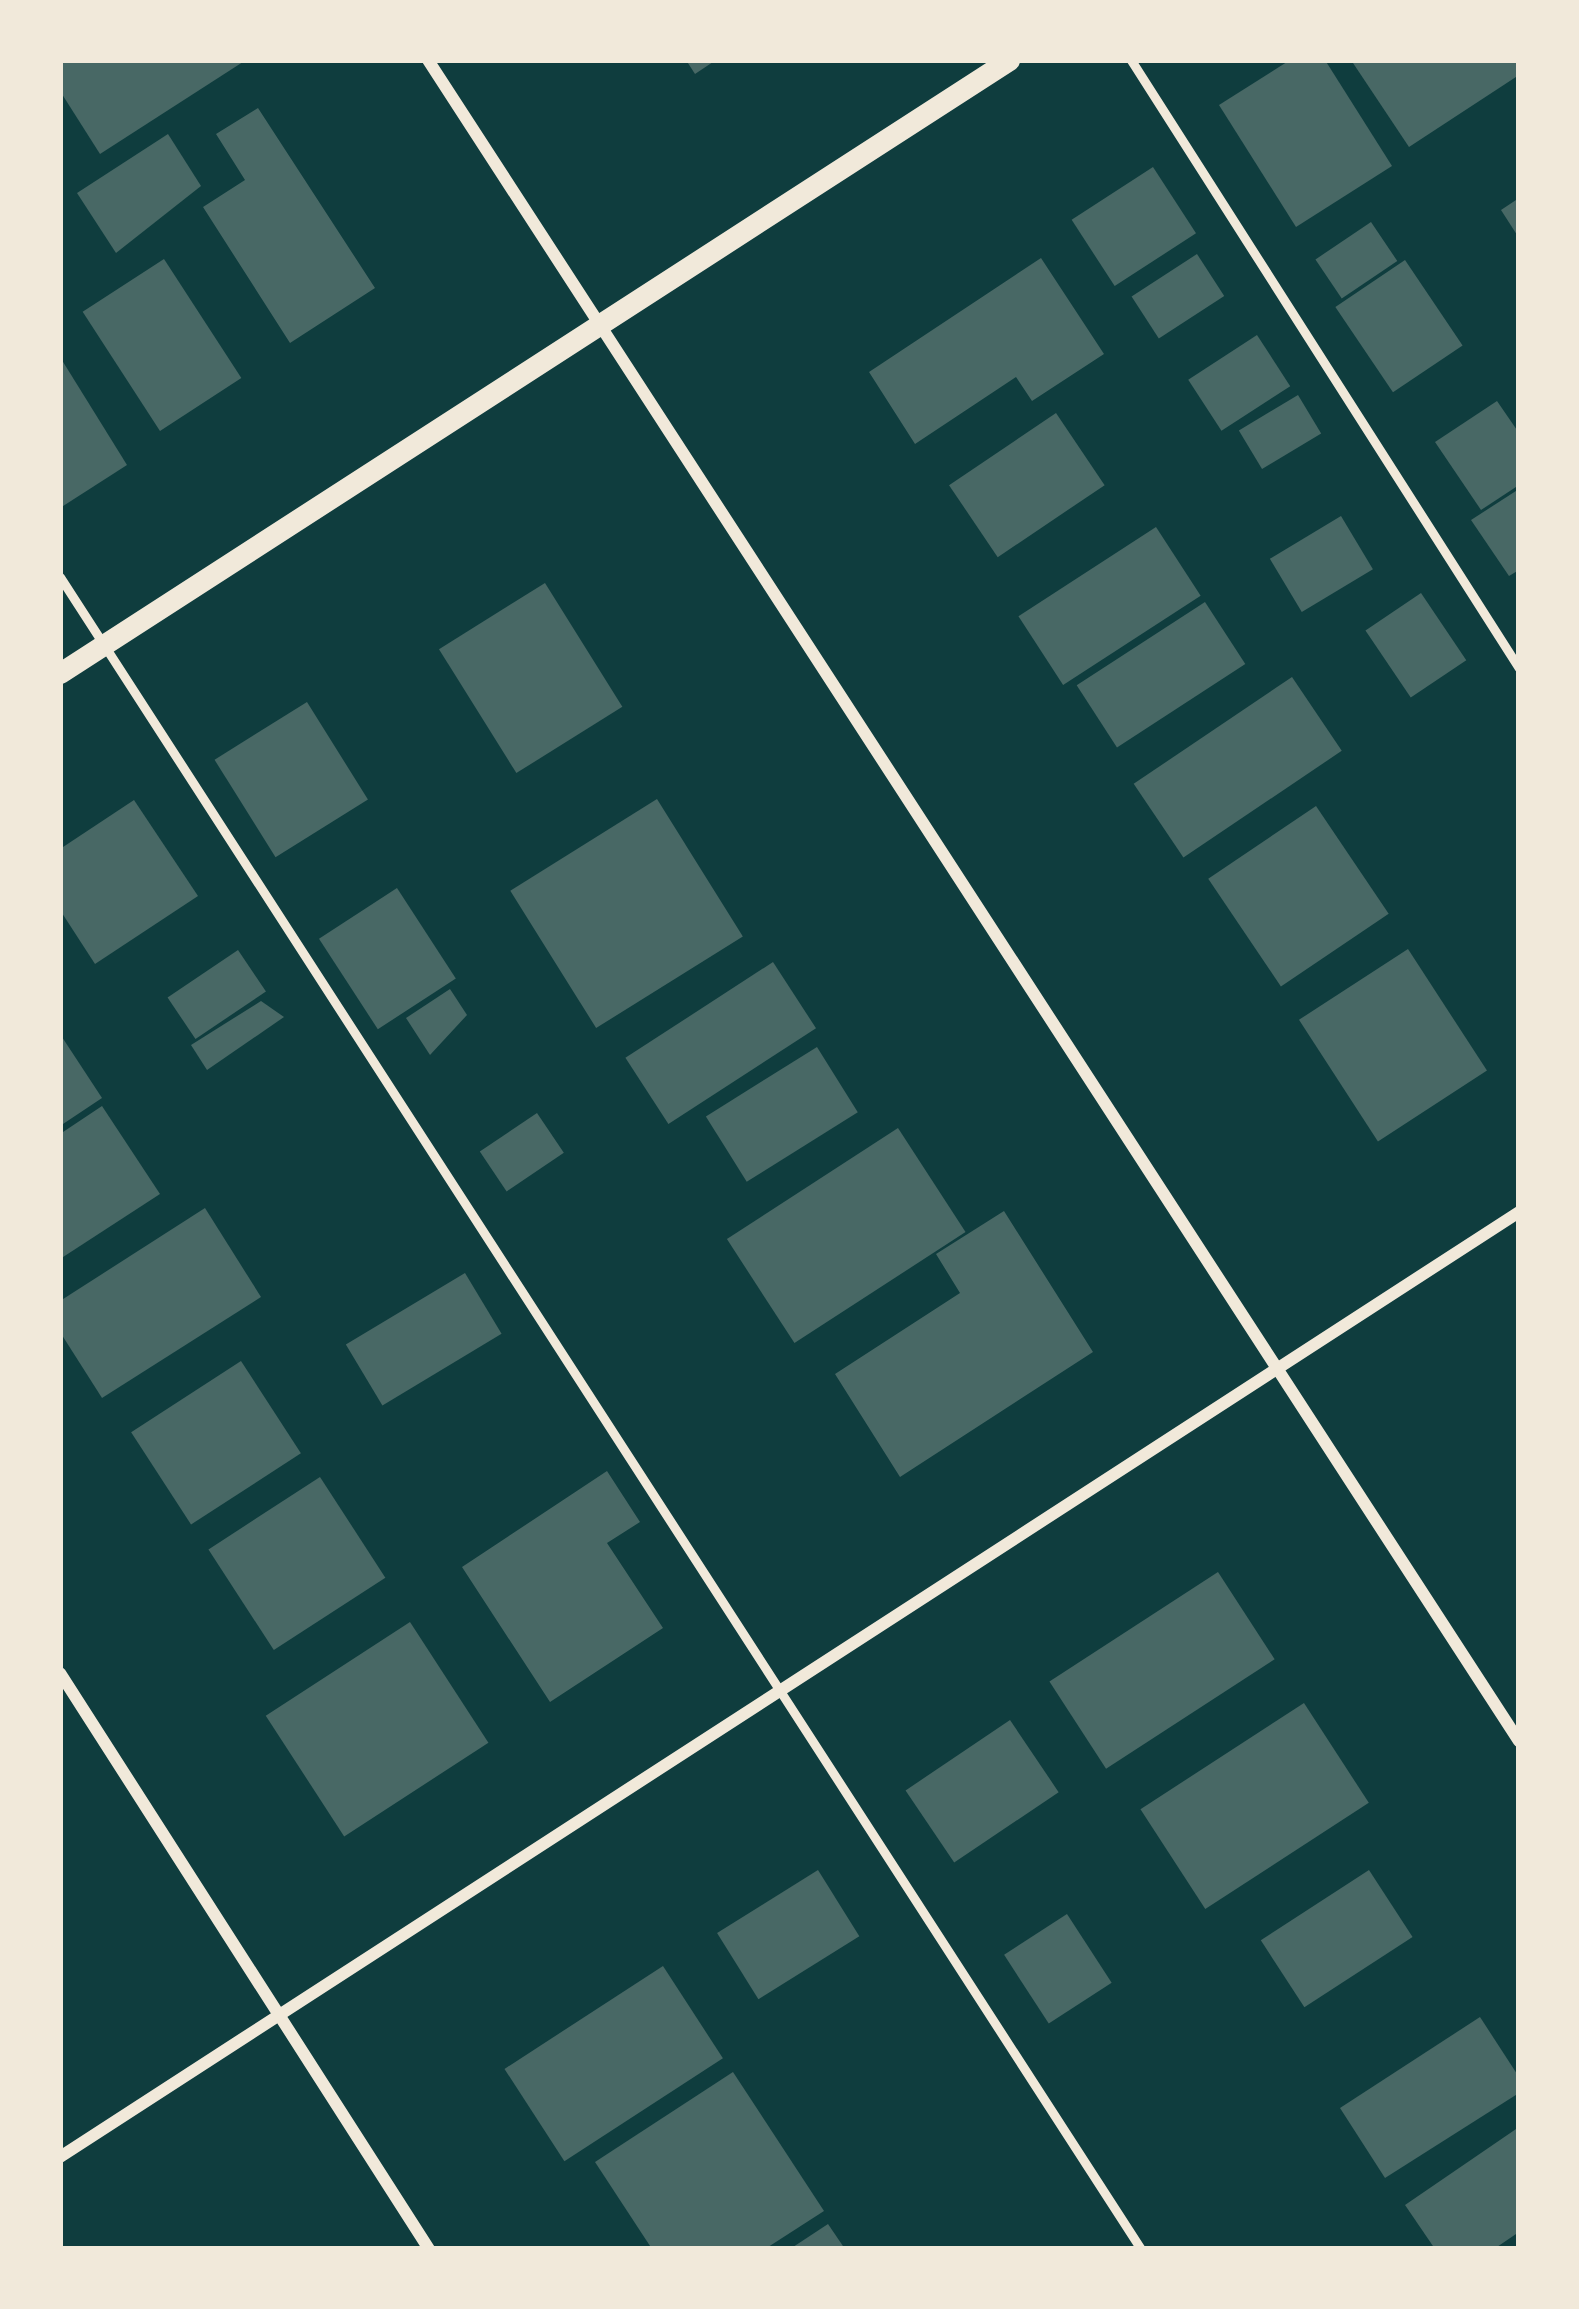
<!DOCTYPE html>
<html>
<head>
<meta charset="utf-8">
<style>
  body { margin:0 }
  #map { position:relative; width:1579px; height:2309px; overflow:hidden; background:#0f3d3e; font-family:"Fira Sans Condensed",sans-serif }
  div>[style] { position:absolute }
  [style*='--x'] { left:calc(var(--x)*1px); top:calc(var(--y)*1px); width:calc(var(--w)*1px); rotate:calc(var(--a)*1deg) }
  .building>* { inset:0; background:#486865; transform-origin:0 0 }
  .service>* { height:9px; margin:-4.5px; padding:0 4.5px; transform-origin:4.5px; border-radius:4.5px; background:#f1e9da }
  .minor>* { height:12px; margin:-6px; padding:0 6px; transform-origin:6px; border-radius:6px; background:#f1e9da }
  .tertiary>* { height:21px; margin:-10.5px; padding:0 10.5px; transform-origin:10.5px; border-radius:10.5px; background:#f1e9da }
  span { translate:-50% -50%; white-space:nowrap; text-align:center; line-height:1.15; -webkit-text-stroke:10px #f1e9da; paint-order:stroke }
  .frame { position:absolute; inset:0; border:63px solid #f1e9da; pointer-events:none }
</style>
</head>
<body>
<div id="map">
  <div class="building">
    <i style="clip-path:polygon(60px 60px,246px 60px,100px 154px,60px 91px)"></i>
    <i style="clip-path:polygon(686px 60px,716px 60px,695px 74px)"></i>
    <i style="clip-path:polygon(1290px 60px,1325px 60px,1392px 166px,1296px 227px,1219px 105px)"></i>
    <i style="clip-path:polygon(1351px 60px,1519px 60px,1519px 75px,1409px 147px)"></i>
    <i style="clip-path:polygon(258px 108px,375px 288px,290px 343px,203px 207px,245px 180px,216px 134px)"></i>
    <i style="clip-path:polygon(168px 134px,201px 186px,116px 253px,77px 193px)"></i>
    <i style="left:1153px;top:167px;width:79px;height:97px;rotate:57deg"></i>
    <i style="clip-path:polygon(1519px 198px,1519px 238px,1501px 210px)"></i>
    <i style="left:1371px;top:222px;width:47px;height:67px;rotate:56deg"></i>
    <i style="left:1197px;top:254px;width:50px;height:78px;rotate:57deg"></i>
    <i style="clip-path:polygon(1041px 258px,1104px 354px,1032px 401px,1016px 377px,915px 444px,869px 372px)"></i>
    <i style="left:164px;top:259px;width:142px;height:97px;rotate:57deg"></i>
    <i style="left:1405px;top:260px;width:103px;height:84px;rotate:56deg"></i>
    <i style="left:1257px;top:335px;width:61px;height:82px;rotate:57deg"></i>
    <i style="clip-path:polygon(60px 357px,127px 465px,60px 508px)"></i>
    <i style="left:1298px;top:395px;width:45px;height:69px;rotate:59deg"></i>
    <i style="clip-path:polygon(1497px 401px,1519px 433px,1519px 485px,1481px 510px,1435px 442px)"></i>
    <i style="left:1056px;top:413px;width:87px;height:129px;rotate:56deg"></i>
    <i style="clip-path:polygon(1519px 489px,1519px 570px,1509px 576px,1471px 520px)"></i>
    <i style="left:1341px;top:516px;width:62px;height:83px;rotate:59deg"></i>
    <i style="left:1156px;top:527px;width:82px;height:164px;rotate:57deg"></i>
    <i style="left:545px;top:583px;width:146px;height:125px;rotate:58deg"></i>
    <i style="left:1421px;top:593px;width:81px;height:67px;rotate:56deg"></i>
    <i style="left:1205px;top:602px;width:74px;height:153px;rotate:57deg"></i>
    <i style="left:1292px;top:677px;width:89px;height:191px;rotate:56deg"></i>
    <i style="left:307px;top:702px;width:115px;height:109px;rotate:58deg"></i>
    <i style="left:657px;top:799px;width:162px;height:173px;rotate:58deg"></i>
    <i style="clip-path:polygon(134px 800px,198px 896px,95px 964px,60px 910px,60px 849px)"></i>
    <i style="left:1316px;top:806px;width:130px;height:130px;rotate:56deg"></i>
    <i style="left:397px;top:888px;width:108px;height:93px;rotate:57deg"></i>
    <i style="left:1408px;top:949px;width:145px;height:130px;rotate:57deg"></i>
    <i style="left:238px;top:950px;width:50px;height:85px;rotate:56deg"></i>
    <i style="left:773px;top:962px;width:79px;height:176px;rotate:57deg"></i>
    <i style="clip-path:polygon(450px 989px,467px 1015px,430px 1055px,406px 1018px)"></i>
    <i style="clip-path:polygon(261px 1001px,284px 1017px,207px 1070px,191px 1045px)"></i>
    <i style="clip-path:polygon(60px 1034px,102px 1098px,60px 1126px)"></i>
    <i style="left:817px;top:1047px;width:77px;height:131px;rotate:58deg"></i>
    <i style="clip-path:polygon(102px 1106px,160px 1194px,60px 1259px,60px 1134px)"></i>
    <i style="left:537px;top:1113px;width:48px;height:69px;rotate:56deg"></i>
    <i style="left:898px;top:1128px;width:124px;height:204px;rotate:57deg"></i>
    <i style="clip-path:polygon(205px 1208px,261px 1297px,102px 1398px,60px 1332px,60px 1301px)"></i>
    <i style="clip-path:polygon(1004px 1211px,1093px 1352px,900px 1477px,835px 1374px,960px 1293px,936px 1254px)"></i>
    <i style="left:465px;top:1273px;width:71px;height:139px;rotate:59deg"></i>
    <i style="left:241px;top:1361px;width:110px;height:131px;rotate:57deg"></i>
    <i style="clip-path:polygon(607px 1471px,640px 1522px,607px 1543px,663px 1628px,550px 1702px,462px 1567px)"></i>
    <i style="left:320px;top:1477px;width:120px;height:133px;rotate:57deg"></i>
    <i style="left:1218px;top:1572px;width:104px;height:201px;rotate:57deg"></i>
    <i style="left:410px;top:1622px;width:144px;height:172px;rotate:57deg"></i>
    <i style="left:1304px;top:1703px;width:119px;height:195px;rotate:57deg"></i>
    <i style="left:1010px;top:1720px;width:87px;height:126px;rotate:56deg"></i>
    <i style="left:818px;top:1870px;width:78px;height:119px;rotate:58deg"></i>
    <i style="left:1369px;top:1870px;width:80px;height:129px;rotate:57deg"></i>
    <i style="left:1067px;top:1914px;width:82px;height:75px;rotate:57deg"></i>
    <i style="left:663px;top:1966px;width:110px;height:189px;rotate:57deg"></i>
    <i style="clip-path:polygon(1480px 2017px,1519px 2077px,1519px 2093px,1385px 2178px,1340px 2108px)"></i>
    <i style="clip-path:polygon(733px 2072px,824px 2211px,765px 2249px,652px 2249px,595px 2162px)"></i>
    <i style="clip-path:polygon(1519px 2127px,1519px 2232px,1494px 2249px,1435px 2249px,1405px 2205px)"></i>
    <i style="clip-path:polygon(828px 2224px,845px 2249px,790px 2249px)"></i>
  </div>
  <div class="service">
    <i style="--x:1131;--y:60;--w:721;--a:57.46"></i>
    <i style="--x:60;--y:577;--w:1991;--a:57.12"></i>
  </div>
  <div class="minor">
    <i style="--x:428;--y:60;--w:2004;--a:57.02"></i>
    <i style="--x:60;--y:1673;--w:684;--a:57.36"></i>
    <i style="--x:60;--y:2157;--w:1738;--a:-32.93"></i>
  </div>
  <div class="tertiary">
    <i style="--x:60;--y:673;--w:1130;--a:-32.86"></i>
  </div>
  <div class="frame"></div>
</div>
</body>
</html>
